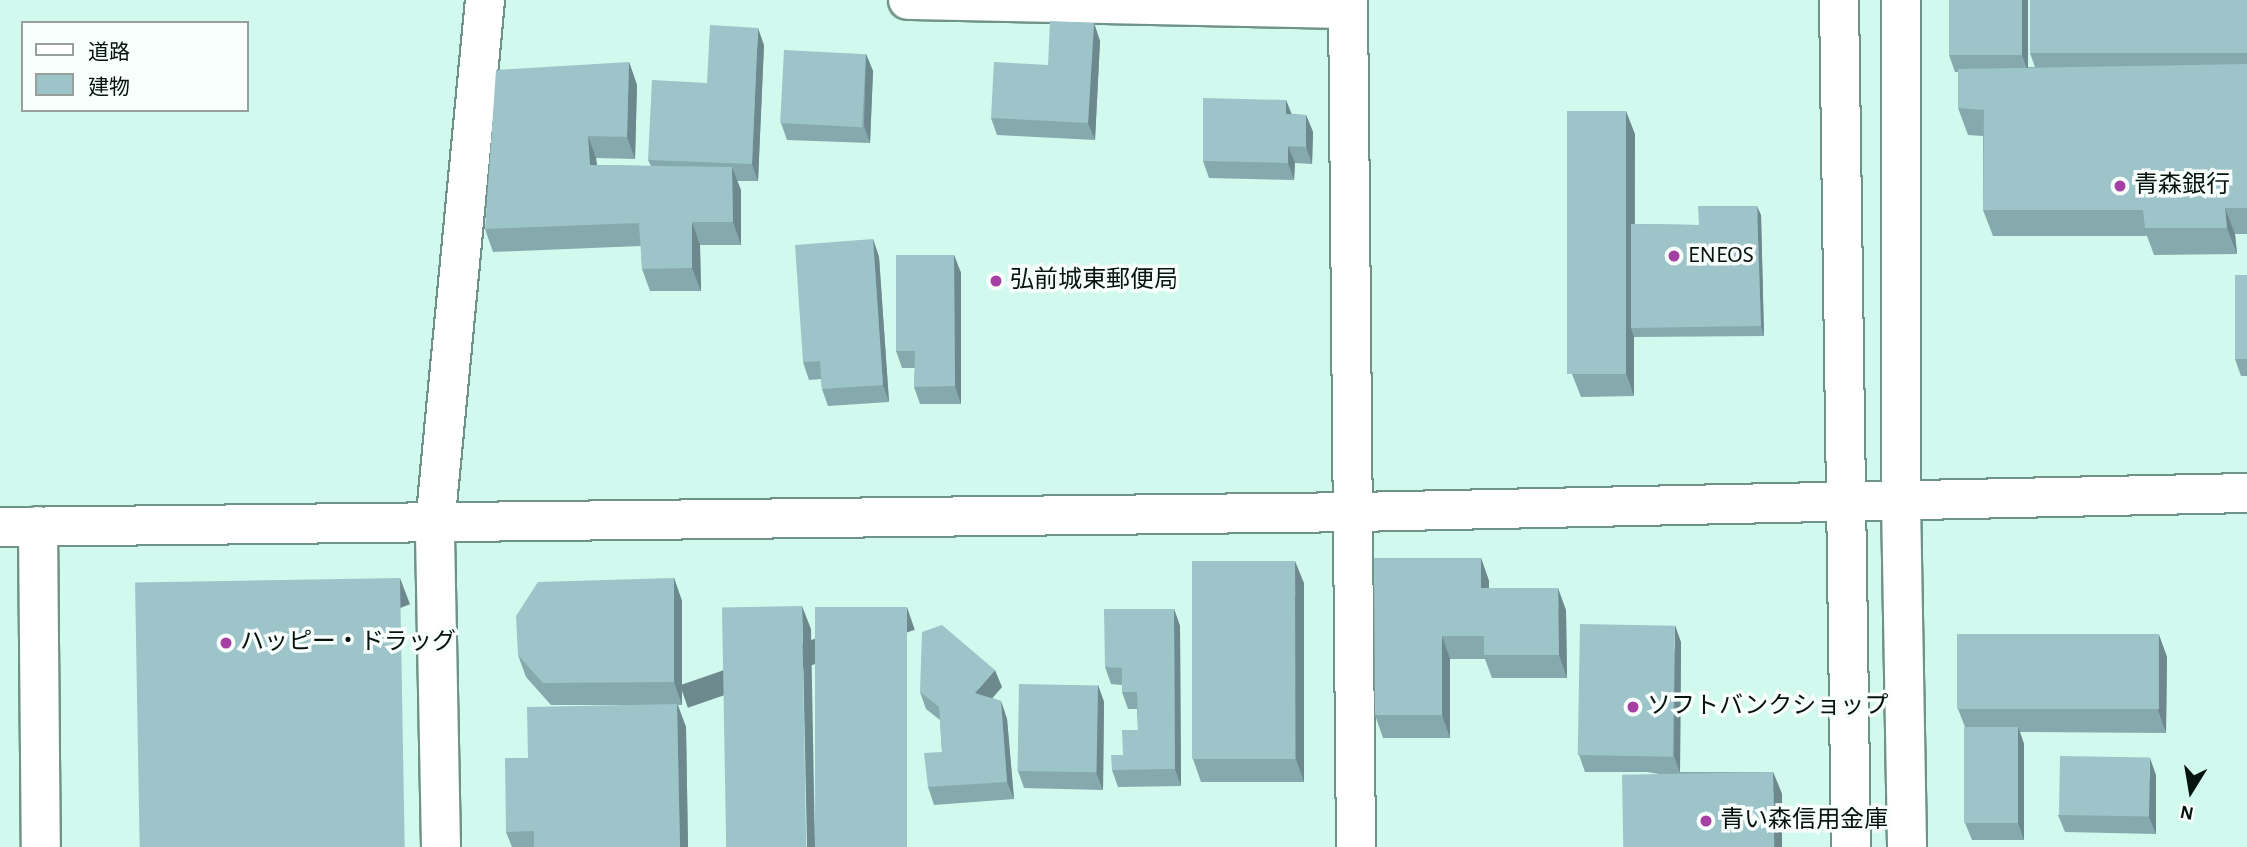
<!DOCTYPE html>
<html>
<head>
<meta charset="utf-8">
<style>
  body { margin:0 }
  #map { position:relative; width:2247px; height:847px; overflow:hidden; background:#d2f9ed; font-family:"Alegreya Sans","Noto Sans JP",sans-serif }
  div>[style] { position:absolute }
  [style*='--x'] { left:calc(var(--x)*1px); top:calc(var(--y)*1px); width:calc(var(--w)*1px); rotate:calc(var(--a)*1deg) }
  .roads { filter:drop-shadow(2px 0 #6f9388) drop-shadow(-2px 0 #6f9388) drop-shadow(0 2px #6f9388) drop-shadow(0 -2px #6f9388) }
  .minor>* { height:38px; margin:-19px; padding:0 19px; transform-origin:19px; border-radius:19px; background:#fff }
  .wall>* { inset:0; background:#86a9ad }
  .shaded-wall>* { inset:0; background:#6d898d; transform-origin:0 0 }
  .building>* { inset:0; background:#9cc4c9; transform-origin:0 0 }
  .dots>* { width:19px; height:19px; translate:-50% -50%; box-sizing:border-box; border:4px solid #f7fefc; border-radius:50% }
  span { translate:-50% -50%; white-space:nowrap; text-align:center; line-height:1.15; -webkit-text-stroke:7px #f7fefc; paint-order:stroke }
  .poi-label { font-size:24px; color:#06130f }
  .left { translate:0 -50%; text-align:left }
  .legend { position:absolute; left:21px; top:21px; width:228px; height:91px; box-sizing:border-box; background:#f7fefc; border:2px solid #97a09d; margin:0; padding:9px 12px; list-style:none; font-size:21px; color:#06130f }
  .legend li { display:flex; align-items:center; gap:14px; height:35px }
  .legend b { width:35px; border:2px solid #97a09d }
  .north { position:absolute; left:2156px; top:756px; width:70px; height:70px; -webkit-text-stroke:5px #f7fefc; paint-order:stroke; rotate:191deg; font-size:19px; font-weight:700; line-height:28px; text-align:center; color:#06130f }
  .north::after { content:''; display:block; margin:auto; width:24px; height:32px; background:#06130f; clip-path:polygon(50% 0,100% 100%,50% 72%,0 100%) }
</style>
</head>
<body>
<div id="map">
  <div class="roads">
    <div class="minor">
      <i style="--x:908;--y:0;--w:440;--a:1.2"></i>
      <i style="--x:1348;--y:0;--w:847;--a:89.46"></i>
      <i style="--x:1839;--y:0;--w:847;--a:89.19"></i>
      <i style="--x:1901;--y:0;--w:501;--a:90"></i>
      <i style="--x:1901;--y:501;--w:346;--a:89"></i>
      <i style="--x:38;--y:526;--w:321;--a:89.5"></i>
      <i style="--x:0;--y:527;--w:1355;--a:-0.63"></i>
      <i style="--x:1355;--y:512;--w:892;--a:-1.22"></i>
      <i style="--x:441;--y:847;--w:322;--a:-91.1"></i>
      <i style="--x:435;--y:525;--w:527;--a:-84.56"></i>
    </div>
  </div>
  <div class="wall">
    <i style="clip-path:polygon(1949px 0,2028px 0,2028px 67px,2035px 67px,2030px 53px,2247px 0,2247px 234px,2235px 234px,2237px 254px,2154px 255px,2147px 236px,1993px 236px,1983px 210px,1983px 136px,1968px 135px,1958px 108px,1958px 72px,1955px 72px,1949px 55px)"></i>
    <i style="clip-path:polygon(1094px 23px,1100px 41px,1095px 140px,997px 135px,991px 118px)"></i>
    <i style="clip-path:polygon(764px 45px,758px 181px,737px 181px,741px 190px,741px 245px,700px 245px,701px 291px,650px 291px,642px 269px,641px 246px,493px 252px,485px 229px,629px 62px,637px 85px,635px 159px,596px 158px,597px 165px,651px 166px,648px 160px,707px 83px)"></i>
    <i style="clip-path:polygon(866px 54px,873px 71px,870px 143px,787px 140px,781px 123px)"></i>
    <i style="clip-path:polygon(1286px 100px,1292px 114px,1306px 115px,1313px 132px,1312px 164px,1295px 163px,1294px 180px,1209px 178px,1203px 161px)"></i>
    <i style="clip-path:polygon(1635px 134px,1635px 224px,1699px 225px,1761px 215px,1764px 336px,1634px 337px,1634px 396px,1581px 397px,1572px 374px)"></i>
    <i style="clip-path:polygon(873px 239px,879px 257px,889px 402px,828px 406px,822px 389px,821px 379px,809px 380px,803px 362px)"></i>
    <i style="clip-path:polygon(954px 255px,961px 273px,961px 404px,920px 404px,914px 387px,915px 368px,902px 368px,896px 351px)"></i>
    <i style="clip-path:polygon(2247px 275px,2247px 376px,2241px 376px,2235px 359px)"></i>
    <i style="clip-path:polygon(1481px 558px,1489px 581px,1489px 588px,1566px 610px,1567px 678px,1492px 678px,1485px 659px,1450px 659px,1450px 738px,1383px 738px,1375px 715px)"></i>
    <i style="clip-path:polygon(674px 578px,682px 601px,682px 705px,678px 705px,686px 727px,688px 847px,512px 847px,506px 832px,528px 758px,623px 705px,551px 705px,526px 677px,518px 655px)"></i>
    <i style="clip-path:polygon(1304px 583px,1304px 782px,1201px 782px,1193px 759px)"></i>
    <i style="clip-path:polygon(1174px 609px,1180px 626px,1181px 786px,1118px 787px,1112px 770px,1123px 755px,1138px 730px,1137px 709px,1128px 709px,1122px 692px,1122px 685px,1111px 684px,1105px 667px)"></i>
    <i style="clip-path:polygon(2159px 635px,2167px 657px,2166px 733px,2020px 732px,2024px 744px,2024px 840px,1972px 840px,1965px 823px,1965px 727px,1958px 709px)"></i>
    <i style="clip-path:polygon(1681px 642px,1680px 772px,1773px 772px,1782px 794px,1647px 772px,1585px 772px,1579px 755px)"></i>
    <i style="clip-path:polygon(1098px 685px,1104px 702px,1103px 790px,1024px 788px,1018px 771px)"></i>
    <i style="clip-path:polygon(1002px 687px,992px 698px,1001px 701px,1007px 719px,1014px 799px,934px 805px,928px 787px,942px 752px,940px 720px,926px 709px,920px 692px)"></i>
    <i style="clip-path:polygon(2156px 775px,2156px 834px,2065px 832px,2058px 815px)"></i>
  </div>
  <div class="shaded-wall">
    <i style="clip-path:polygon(2022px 0,2028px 0,2028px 72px,2022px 55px)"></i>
    <i style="clip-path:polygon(1094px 23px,1100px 41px,1095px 140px,1088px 123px)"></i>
    <i style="clip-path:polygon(758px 28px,764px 45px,758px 181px,752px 164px)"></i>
    <i style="clip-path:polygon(866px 54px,873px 71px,870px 143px,864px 126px)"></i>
    <i style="clip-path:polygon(629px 62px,637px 85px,635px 159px,627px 137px)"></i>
    <i style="clip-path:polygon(1286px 100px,1292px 117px,1286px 114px)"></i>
    <i style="clip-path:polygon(1626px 111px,1635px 134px,1634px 328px,1631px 328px,1634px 337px,1634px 396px,1626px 373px)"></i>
    <i style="clip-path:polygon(1306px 115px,1313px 132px,1312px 164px,1306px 147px)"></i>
    <i style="clip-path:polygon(588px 136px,596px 158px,599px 187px,590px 165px)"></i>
    <i style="clip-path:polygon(1288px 146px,1295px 163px,1294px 180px,1288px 163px)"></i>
    <i style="clip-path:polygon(732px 167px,741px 190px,741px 245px,733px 222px)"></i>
    <i style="clip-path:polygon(1757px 206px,1761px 215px,1764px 336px,1761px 326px)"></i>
    <i style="clip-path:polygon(2225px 208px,2235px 234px,2237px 254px,2227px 228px)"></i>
    <i style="clip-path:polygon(692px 222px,700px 245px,701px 291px,692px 268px)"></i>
    <i style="clip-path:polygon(873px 239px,879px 257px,889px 402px,883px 385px)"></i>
    <i style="clip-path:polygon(954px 255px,961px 273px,961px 404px,955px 386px)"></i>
    <i style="clip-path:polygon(1481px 558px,1489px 581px,1489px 610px,1481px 588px)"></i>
    <i style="clip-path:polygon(1295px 561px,1304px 583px,1304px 782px,1296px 759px)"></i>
    <i style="left:400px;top:578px;width:28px;height:269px;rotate:69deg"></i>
    <i style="clip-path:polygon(674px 578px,682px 601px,682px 705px,674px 682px)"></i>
    <i style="clip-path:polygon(1558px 588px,1566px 610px,1567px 678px,1559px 655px)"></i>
    <i style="clip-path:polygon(802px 606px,811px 629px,815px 847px,807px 847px)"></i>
    <i style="left:907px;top:607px;width:24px;height:240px;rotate:71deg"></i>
    <i style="clip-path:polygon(1174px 609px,1180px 626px,1181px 786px,1175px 769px)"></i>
    <i style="clip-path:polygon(1675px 625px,1681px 642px,1680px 773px,1674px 756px)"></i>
    <i style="clip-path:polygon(2159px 635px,2167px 657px,2166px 733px,2158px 710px)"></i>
    <i style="clip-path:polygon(1442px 636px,1450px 659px,1450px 738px,1442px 715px)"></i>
    <i style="clip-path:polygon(995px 670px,1002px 687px,981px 711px,975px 693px)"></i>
    <i style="clip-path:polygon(1098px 685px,1104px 702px,1103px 790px,1096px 772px)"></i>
    <i style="clip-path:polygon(1001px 701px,1007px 719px,1014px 799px,1007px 782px)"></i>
    <i style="clip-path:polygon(677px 704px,686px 727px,688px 847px,680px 847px)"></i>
    <i style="clip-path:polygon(2018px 727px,2024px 744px,2024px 840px,2018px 823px)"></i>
    <i style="clip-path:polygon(2150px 758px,2156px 775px,2156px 834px,2149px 817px)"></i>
    <i style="clip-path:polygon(1773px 772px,1782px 794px,1782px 847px,1774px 847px)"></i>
  </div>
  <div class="building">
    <i style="left:1949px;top:0;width:73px;height:55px"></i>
    <i style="left:2030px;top:0;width:217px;height:53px"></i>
    <i style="clip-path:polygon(1050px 21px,1094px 23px,1088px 123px,991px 118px,994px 62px,1048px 65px)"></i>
    <i style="clip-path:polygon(710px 25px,758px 28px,752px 164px,648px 160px,652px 80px,707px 83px)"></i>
    <i style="left:784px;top:50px;width:82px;height:73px;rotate:3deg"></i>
    <i style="clip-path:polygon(629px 62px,627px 137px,588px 136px,590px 165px,732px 167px,733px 222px,692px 222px,692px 268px,642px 269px,639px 223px,485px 229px,496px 70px)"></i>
    <i style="clip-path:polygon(2247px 64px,2247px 208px,2225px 208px,2227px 228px,2145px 228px,2143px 210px,1983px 210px,1984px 110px,1958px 108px,1958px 69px)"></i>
    <i style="clip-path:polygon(1203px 98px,1286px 100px,1286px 114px,1306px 115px,1306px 147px,1288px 146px,1288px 163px,1203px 161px)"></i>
    <i style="left:1567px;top:111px;width:59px;height:263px"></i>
    <i style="clip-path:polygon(1698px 206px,1757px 206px,1761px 326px,1631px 328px,1631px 224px,1699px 225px)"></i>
    <i style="clip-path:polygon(873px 239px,883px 385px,822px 389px,820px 361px,803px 362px,795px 245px)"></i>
    <i style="clip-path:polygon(896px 255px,954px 255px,955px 386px,914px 387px,915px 351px,896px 351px)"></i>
    <i style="left:2235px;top:275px;width:12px;height:84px"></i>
    <i style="clip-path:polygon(1374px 558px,1481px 558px,1481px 588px,1558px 588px,1559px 655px,1484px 655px,1484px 636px,1442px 636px,1442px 715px,1375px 715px)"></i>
    <i style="left:1295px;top:561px;width:198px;height:103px;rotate:90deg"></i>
    <i style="left:400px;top:578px;width:269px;height:265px;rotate:89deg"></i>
    <i style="clip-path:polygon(674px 578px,674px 682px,543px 683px,518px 655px,516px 616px,538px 582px)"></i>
    <i style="left:802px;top:606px;width:241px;height:80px;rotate:89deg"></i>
    <i style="left:815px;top:607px;width:92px;height:240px"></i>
    <i style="clip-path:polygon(1104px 609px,1174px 609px,1175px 769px,1112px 770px,1111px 755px,1123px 755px,1122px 730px,1138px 730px,1137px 692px,1122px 692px,1122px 668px,1105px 667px)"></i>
    <i style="left:1580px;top:624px;width:95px;height:131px;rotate:1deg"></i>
    <i style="clip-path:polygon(942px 625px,995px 670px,975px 693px,1001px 701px,1007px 782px,928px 787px,924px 753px,942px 752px,939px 707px,920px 692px,922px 632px)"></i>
    <i style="left:1957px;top:634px;width:202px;height:75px"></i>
    <i style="left:1019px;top:684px;width:79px;height:87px;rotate:1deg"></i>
    <i style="clip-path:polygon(677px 704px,680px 847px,534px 847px,534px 831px,506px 832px,505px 758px,528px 758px,527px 707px)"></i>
    <i style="left:1964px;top:727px;width:54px;height:96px"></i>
    <i style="left:2060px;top:756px;width:90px;height:59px;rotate:1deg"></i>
    <i style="left:1773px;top:772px;width:75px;height:151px;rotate:89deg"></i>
  </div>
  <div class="dots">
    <i style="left:2120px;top:186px;background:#a63fa3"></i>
    <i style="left:1674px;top:256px;background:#a63fa3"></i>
    <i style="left:996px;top:281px;background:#a63fa3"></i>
    <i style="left:226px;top:643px;background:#a63fa3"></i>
    <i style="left:1633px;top:707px;background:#a63fa3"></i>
    <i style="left:1706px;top:821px;background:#a63fa3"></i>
  </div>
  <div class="poi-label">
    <span class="left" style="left:2134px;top:186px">青森銀行</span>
    <span class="left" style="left:1688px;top:256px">ENEOS</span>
    <span class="left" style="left:1010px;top:281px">弘前城東郵便局</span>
    <span class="left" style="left:240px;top:643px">ハッピー・ドラッグ</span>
    <span class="left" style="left:1647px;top:707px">ソフトバンクショップ</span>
    <span class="left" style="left:1720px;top:821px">青い森信用金庫</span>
  </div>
  <ul class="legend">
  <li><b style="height:9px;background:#fff"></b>道路</li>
  <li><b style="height:19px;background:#9cc4c9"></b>建物</li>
  </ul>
  <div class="north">N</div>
</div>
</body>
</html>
